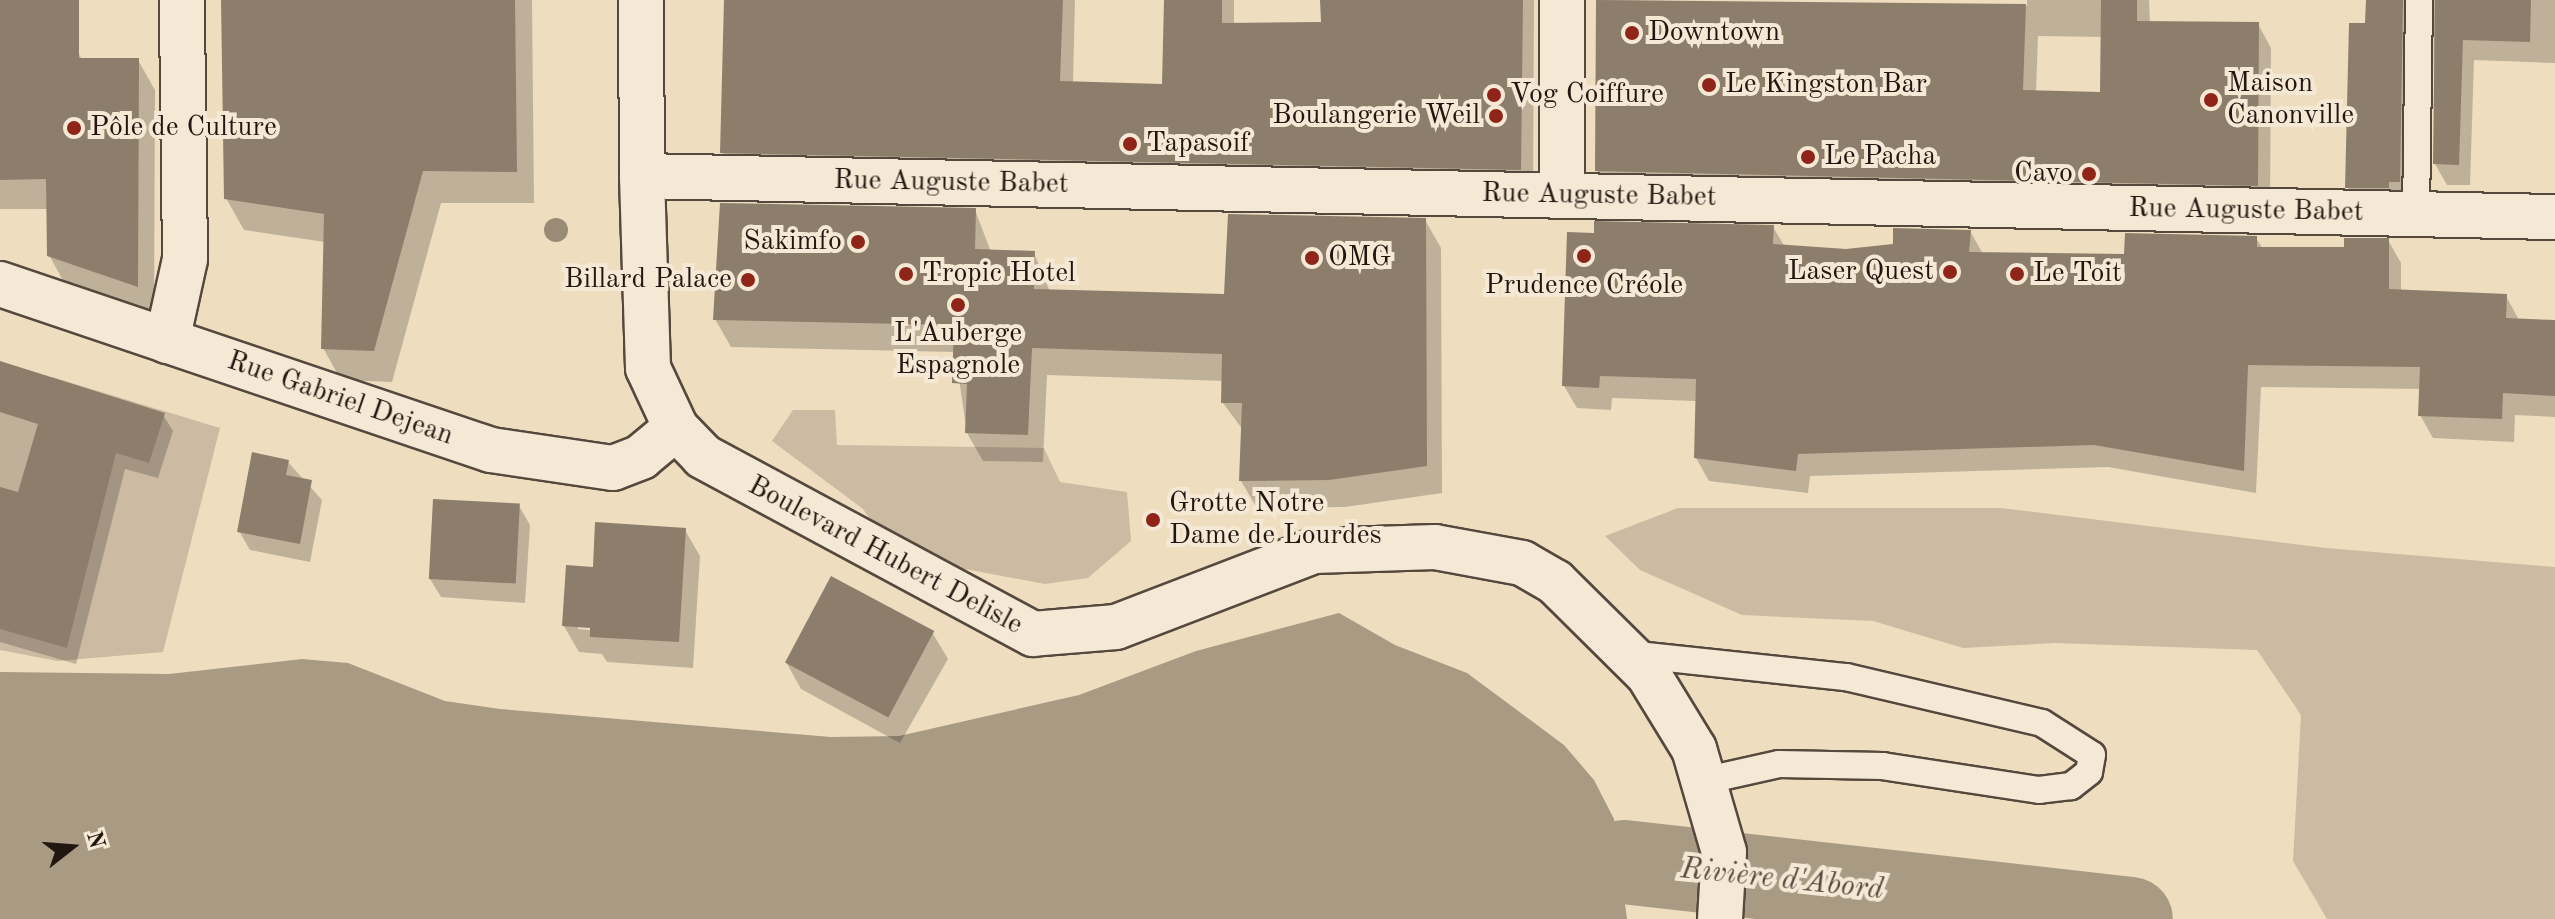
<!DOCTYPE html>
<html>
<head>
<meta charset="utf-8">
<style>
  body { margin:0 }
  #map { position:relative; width:2555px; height:919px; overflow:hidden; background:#efddc0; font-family:"Old Standard TT",serif }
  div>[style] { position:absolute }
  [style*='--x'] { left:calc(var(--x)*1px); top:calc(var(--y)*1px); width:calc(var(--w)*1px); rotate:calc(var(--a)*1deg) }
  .green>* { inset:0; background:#ccbba2 }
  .water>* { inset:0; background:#a99a84 }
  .shadow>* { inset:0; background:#0003 }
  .river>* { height:84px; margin:-42px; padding:0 42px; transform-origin:42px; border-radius:42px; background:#a99a84 }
  .building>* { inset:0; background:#8d7e6c; transform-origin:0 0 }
  .roads { filter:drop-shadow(2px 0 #55483c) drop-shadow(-2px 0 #55483c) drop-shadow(0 2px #55483c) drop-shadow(0 -2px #55483c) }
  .service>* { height:26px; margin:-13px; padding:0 13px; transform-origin:13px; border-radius:13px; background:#f5e9d6 }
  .minor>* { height:44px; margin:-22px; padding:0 22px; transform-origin:22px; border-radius:22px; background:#f5e9d6 }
  .tertiary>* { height:44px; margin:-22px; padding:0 22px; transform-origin:22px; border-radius:22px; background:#f5e9d6 }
  .trees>* { width:24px; height:24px; margin:-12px; border-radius:50%; background:#9a8b77 }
  .dots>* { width:22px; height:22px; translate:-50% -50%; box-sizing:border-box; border:4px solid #f5e9d6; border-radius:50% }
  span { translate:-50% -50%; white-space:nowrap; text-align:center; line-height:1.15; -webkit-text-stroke:8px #f5e9d6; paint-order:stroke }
  .poi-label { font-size:28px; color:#221710 }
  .left { translate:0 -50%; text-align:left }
  .right { translate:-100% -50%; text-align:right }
  .street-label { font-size:28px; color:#221710 }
  .water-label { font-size:30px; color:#584b3e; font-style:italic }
  .north { position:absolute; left:32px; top:807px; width:80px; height:80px; -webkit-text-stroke:6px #f5e9d6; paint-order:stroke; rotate:73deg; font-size:22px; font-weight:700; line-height:32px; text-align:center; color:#221710 }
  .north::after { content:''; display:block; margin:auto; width:28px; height:36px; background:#221710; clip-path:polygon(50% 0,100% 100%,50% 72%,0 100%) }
</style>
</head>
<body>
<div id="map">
  <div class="green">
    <i style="clip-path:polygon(52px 377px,220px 428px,163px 652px,57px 661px,0 650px,0 558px)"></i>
    <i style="clip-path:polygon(793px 410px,835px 410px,837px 445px,1044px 448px,1060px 482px,1127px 492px,1131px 541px,1088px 578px,1045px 584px,960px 568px,880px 534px,863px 509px,772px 441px)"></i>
    <i style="clip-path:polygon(1678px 508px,2001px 508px,2326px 548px,2555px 567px,2555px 919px,2327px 919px,2293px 861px,2301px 715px,2257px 650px,2055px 643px,1963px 648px,1873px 621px,1742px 615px,1640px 570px,1605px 536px)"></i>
  </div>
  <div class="water">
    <i style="clip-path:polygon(1339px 613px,1395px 645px,1467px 673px,1564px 745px,1594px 780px,1614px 819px,1627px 919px,0 919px,0 672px,169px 674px,302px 659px,348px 663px,445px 701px,500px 709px,831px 737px,899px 736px,1079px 695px,1196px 651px)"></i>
  </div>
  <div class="shadow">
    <i style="clip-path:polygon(223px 0,532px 0,534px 203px,441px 203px,392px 382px,341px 380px,323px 348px,325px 242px,244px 230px,226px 198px)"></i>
    <i style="clip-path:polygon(726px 0,1075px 0,1073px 83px,1164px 86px,1165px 0,1234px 0,1234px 25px,1323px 23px,1322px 0,1534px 0,1533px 192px,735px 175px,722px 152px)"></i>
    <i style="clip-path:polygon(evenodd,1597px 0,2027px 6px,2027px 0,2149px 0,2150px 23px,2258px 24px,2271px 48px,2270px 209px,1610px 195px,1597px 171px,1597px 0,2038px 36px,2103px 37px,2102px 94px,2036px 92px,2038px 36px)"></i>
    <i style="clip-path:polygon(2368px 0,2423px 0,2409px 199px,2358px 205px,2348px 187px)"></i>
    <i style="clip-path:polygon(2433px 0,2555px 0,2555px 63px,2474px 60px,2470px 185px,2447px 185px,2435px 164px)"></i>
    <i style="clip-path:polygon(78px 52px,82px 60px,138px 60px,155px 90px,154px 315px,66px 286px,49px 255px,48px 209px,0 209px,0 53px)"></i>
    <i style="clip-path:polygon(975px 210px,991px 252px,1034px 253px,1050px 292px,1226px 296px,1425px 220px,1441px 248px,1442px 493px,1345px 507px,1257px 508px,1241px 481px,1243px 430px,1223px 403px,1224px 381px,1047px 375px,1043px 462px,983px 461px,967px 433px,955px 352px,731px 347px,715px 319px)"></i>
    <i style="clip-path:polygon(1773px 227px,1785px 247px,1879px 252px,1970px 231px,1983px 254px,2126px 256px,2256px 238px,2263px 249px,2346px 249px,2388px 240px,2401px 263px,2401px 292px,2506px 296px,2519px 320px,2555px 322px,2555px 417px,2515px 415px,2514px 442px,2433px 438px,2420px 415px,2421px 389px,2261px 387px,2256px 493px,2108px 467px,1810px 476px,1808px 493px,1709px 481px,1696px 458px,1696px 401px,1612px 398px,1611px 410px,1577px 408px,1564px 386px)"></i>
    <i style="clip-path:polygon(0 363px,163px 415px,173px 431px,158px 478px,125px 469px,76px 664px,0 642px)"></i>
    <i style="clip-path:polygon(287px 461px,322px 500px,310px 562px,250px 550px,239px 531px)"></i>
    <i style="clip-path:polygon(519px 506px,530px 525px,525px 603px,441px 597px,430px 579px)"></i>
    <i style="clip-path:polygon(evenodd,685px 530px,700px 556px,693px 668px,607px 662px,602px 654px,579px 652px,564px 626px,594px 569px,685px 530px,578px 625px,600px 627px,600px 631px,578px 629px,578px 625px)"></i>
    <i style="clip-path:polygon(932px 632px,948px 659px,900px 743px,801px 689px,786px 662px)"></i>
  </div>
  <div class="river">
    <i style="--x:1624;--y:862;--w:510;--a:6.41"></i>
  </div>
  <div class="building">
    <i style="clip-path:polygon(0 0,79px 0,79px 58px,139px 58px,138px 287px,47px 256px,46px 179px,0 180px)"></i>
    <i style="clip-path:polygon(221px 0,515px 0,517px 172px,423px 171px,374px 351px,321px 349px,324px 214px,224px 199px)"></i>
    <i style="clip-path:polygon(724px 0,1063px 0,1060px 81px,1162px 84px,1164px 0,1222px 0,1222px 23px,1321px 22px,1320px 0,1523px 0,1521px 170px,720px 153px)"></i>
    <i style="clip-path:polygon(1596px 0,2026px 4px,2023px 90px,2100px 92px,2101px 0,2137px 0,2137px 21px,2259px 22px,2258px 186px,1595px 171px)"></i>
    <i style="clip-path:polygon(2366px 0,2403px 0,2400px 182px,2389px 182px,2389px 188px,2345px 188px,2349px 23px,2365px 23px)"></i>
    <i style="clip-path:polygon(2435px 0,2531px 0,2530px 42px,2463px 40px,2459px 165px,2433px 164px)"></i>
    <i style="clip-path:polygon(720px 203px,976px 208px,975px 249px,1035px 251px,1034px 289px,1224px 294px,1228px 214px,1426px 218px,1427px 466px,1329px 480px,1239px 481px,1242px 403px,1221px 403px,1222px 354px,1032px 348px,1028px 435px,965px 433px,967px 384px,952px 383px,954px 325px,713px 320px)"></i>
    <i style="clip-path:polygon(1594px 221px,1774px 225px,1773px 244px,1846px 249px,1893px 244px,1893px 228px,1971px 230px,1969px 252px,2124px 254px,2125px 233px,2257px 236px,2257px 247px,2344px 247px,2344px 238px,2389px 238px,2389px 289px,2507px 294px,2506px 318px,2555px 320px,2555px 396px,2503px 393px,2502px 419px,2418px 416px,2420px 367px,2248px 365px,2244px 471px,2094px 445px,1798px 454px,1796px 471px,1694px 458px,1696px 379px,1600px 376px,1599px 388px,1562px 386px,1567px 232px,1594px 233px)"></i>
    <i style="clip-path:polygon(0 361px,165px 413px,149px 463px,116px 453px,67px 648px,0 629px,0 487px,18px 492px,38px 424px,0 412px)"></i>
    <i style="clip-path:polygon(252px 452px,289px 460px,286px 475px,312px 480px,300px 544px,237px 532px)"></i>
    <i style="left:433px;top:499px;width:87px;height:80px;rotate:3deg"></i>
    <i style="clip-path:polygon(595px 522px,686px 528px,679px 642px,590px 637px,590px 628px,562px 626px,566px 565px,593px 567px)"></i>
    <i style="left:831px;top:576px;width:117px;height:98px;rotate:28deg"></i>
  </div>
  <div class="roads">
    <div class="service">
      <i style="--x:2416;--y:215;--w:215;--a:-89.2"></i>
      <i style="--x:1629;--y:654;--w:218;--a:6.1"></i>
      <i style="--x:1846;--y:677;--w:201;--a:13.2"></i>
      <i style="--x:2042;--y:723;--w:59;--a:32.6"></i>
      <i style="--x:2092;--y:755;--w:17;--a:100"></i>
      <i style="--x:2089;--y:772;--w:23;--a:142"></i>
      <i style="--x:2071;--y:786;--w:32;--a:173"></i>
      <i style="--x:2039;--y:790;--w:158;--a:-171.3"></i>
      <i style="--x:1883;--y:766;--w:104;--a:-178.9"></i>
      <i style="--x:1779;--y:764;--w:78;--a:167.4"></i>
    </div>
    <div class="minor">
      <i style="--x:641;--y:0;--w:176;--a:89.7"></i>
      <i style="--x:0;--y:284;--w:518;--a:18.68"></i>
      <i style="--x:491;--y:450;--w:123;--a:8.4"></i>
      <i style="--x:613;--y:468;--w:30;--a:-21"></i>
      <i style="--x:641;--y:457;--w:45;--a:-39.6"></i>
      <i style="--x:167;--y:341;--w:84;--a:-77.6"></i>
      <i style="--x:185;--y:259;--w:259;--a:-90.7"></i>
    </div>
    <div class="tertiary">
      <i style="--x:1562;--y:0;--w:196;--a:90"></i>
      <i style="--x:1720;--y:919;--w:67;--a:-86.6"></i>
      <i style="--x:1724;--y:852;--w:107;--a:-106.2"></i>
      <i style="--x:1694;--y:749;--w:88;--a:-121.5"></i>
      <i style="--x:1648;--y:674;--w:131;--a:-135.3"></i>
      <i style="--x:1555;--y:582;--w:38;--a:-150"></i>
      <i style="--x:1522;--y:563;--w:88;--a:-169.6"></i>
      <i style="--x:1435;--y:547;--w:121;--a:178.1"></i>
      <i style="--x:1314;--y:551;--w:212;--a:159"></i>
      <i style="--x:1116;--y:627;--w:83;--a:175.2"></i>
      <i style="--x:1033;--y:634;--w:375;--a:-151.7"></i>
      <i style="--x:703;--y:456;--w:39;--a:-134"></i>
      <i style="--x:676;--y:428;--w:66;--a:-115"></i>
      <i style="--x:648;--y:368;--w:192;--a:-91.8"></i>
      <i style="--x:642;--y:176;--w:1913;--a:1.23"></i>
    </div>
  </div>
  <div class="trees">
    <i style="left:556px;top:230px"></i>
  </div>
  <div class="dots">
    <i style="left:1632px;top:33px;background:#8f2418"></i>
    <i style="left:1709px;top:85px;background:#8f2418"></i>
    <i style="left:1494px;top:95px;background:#8f2418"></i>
    <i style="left:2211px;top:100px;background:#8f2418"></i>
    <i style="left:1496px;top:116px;background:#8f2418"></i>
    <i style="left:74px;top:128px;background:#8f2418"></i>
    <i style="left:1130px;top:144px;background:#8f2418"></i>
    <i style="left:1808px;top:157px;background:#8f2418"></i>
    <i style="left:2089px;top:174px;background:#8f2418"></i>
    <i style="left:858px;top:242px;background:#8f2418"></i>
    <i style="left:1584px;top:256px;background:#8f2418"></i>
    <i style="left:1312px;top:258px;background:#8f2418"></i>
    <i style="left:1950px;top:272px;background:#8f2418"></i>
    <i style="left:906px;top:274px;background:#8f2418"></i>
    <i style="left:2017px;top:274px;background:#8f2418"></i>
    <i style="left:748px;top:280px;background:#8f2418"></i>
    <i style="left:958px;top:305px;background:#8f2418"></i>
    <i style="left:1153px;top:520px;background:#8f2418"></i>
  </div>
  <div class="poi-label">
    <span class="left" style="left:1648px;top:33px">Downtown</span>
    <span class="left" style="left:2227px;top:100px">Maison<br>Canonville</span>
    <span class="left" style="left:1725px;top:85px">Le Kingston Bar</span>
    <span class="left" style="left:1510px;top:95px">Vog Coiffure</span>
    <span class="right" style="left:1480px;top:116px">Boulangerie Weil</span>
    <span class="left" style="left:90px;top:128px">Pôle de Culture</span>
    <span class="left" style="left:1146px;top:144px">Tapasoif</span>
    <span class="left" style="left:1824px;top:157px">Le Pacha</span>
    <span class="right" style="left:2073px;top:174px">Cavo</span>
    <span class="right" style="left:842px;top:242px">Sakimfo</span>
    <span class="left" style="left:1328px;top:258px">OMG</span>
    <span class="right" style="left:1934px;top:272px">Laser Quest</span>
    <span class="left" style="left:922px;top:274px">Tropic Hotel</span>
    <span class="left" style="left:2033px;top:274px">Le Toit</span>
    <span class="right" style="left:732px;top:280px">Billard Palace</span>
    <span style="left:1584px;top:286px">Prudence Créole</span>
    <span style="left:958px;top:350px">L'Auberge<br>Espagnole</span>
    <span class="left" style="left:1169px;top:520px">Grotte Notre<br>Dame de Lourdes</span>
  </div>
  <div class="street-label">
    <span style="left:951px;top:183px;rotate:1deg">Rue Auguste Babet</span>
    <span style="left:1599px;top:196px;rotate:1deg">Rue Auguste Babet</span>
    <span style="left:2246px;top:211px;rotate:1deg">Rue Auguste Babet</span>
    <span style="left:340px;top:399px;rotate:19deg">Rue Gabriel Dejean</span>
    <span style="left:885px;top:556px;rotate:28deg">Boulevard Hubert Delisle</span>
  </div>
  <div class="water-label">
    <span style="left:1782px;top:880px;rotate:6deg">Rivière d'Abord</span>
  </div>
  <div class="north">N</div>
</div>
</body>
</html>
